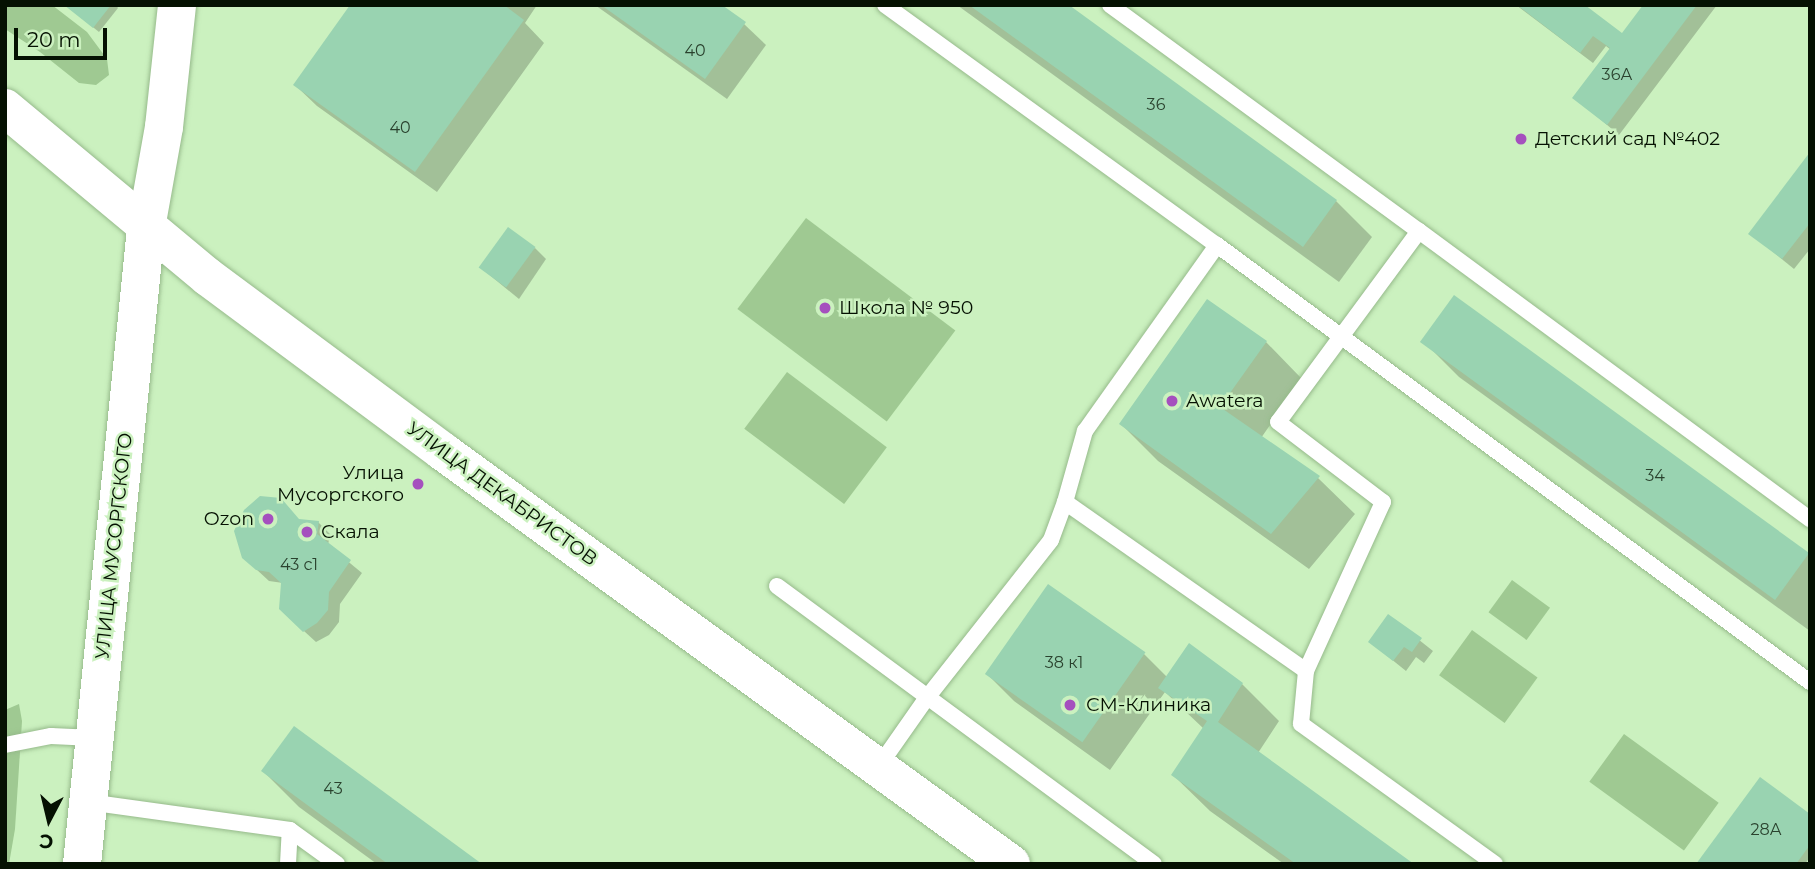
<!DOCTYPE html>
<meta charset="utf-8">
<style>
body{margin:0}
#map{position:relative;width:1815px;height:869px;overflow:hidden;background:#cbf1bf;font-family:Montserrat,sans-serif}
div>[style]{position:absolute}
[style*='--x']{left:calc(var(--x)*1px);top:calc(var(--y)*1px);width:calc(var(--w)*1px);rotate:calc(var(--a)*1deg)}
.green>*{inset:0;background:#9fc992;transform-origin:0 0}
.shadow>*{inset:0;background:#0003}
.building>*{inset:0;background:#99d3b1;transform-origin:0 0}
.roads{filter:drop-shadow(0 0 2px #96ba8b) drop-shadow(0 0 2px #96ba8b)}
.service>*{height:16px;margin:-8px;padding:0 8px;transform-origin:8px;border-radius:8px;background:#fff}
.tertiary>*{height:38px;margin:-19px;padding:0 19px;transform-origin:19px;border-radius:19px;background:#fff}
.secondary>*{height:38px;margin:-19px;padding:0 19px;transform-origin:19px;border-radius:19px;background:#fff}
.dots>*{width:19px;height:19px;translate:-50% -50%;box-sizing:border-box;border:4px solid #cbf1bf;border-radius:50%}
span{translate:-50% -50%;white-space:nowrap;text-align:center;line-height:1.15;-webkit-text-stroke:5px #cbf1bf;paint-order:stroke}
.number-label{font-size:16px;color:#2a422e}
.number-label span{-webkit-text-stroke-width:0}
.poi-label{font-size:19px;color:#051102}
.left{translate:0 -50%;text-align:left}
.right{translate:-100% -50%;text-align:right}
.street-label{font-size:19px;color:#051102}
.frame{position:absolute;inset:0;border:7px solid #051102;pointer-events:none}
.north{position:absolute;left:14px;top:785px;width:70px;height:70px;-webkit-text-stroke:5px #cbf1bf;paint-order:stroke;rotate:187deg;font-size:19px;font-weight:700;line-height:28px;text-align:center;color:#051102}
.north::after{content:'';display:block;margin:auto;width:24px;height:32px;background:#051102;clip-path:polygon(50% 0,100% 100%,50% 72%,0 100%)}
.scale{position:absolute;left:14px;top:28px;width:93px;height:32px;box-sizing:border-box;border:4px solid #051102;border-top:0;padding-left:9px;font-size:21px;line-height:24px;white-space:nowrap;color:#051102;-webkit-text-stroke:5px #cbf1bf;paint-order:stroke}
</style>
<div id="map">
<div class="green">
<div style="clip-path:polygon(5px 5px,52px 5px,87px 32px,107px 59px,109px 75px,96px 85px,79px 83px,40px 52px,5px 29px)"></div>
<div style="left:806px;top:218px;width:187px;height:114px;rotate:37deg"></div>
<div style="left:787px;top:372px;width:125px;height:71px;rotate:37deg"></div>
<div style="left:1512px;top:580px;width:47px;height:40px;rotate:36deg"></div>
<div style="left:1472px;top:630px;width:81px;height:56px;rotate:36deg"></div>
<div style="clip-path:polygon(19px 704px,22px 721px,15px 829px,9px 864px,5px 864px,5px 710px)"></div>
<div style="left:1624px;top:734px;width:117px;height:59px;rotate:36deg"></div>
</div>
<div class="shadow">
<div style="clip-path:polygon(65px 5px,116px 5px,118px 8px,99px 32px)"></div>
<div style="clip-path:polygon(352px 5px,537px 5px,525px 23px,544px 43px,437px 192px,317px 106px,295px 85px)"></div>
<div style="clip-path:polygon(595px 5px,719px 5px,744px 24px,766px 45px,727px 99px)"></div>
<div style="clip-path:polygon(957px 5px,1066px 5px,1336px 201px,1372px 237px,1339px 282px)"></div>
<div style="clip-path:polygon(1516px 5px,1582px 5px,1622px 35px,1645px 5px,1717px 5px,1619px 135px,1575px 98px,1611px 50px,1606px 46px,1593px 63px)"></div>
<div style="clip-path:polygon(1810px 154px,1810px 249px,1794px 269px,1750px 233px)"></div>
<div style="clip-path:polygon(535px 248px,546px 259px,519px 299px,481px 268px)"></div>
<div style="clip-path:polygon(1423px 341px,1810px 555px,1810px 631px,1459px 377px)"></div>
<div style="clip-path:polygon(1266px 342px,1302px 379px,1261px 438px,1318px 478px,1355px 514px,1309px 569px,1158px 461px,1121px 424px)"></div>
<div style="clip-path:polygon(300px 521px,318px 522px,330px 534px,328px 545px,362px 573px,340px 604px,339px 622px,329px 635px,316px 642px,293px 621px,283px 583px,269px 581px,256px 569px)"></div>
<div style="clip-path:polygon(1389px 616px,1433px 651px,1424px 663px,1416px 657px,1406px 671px,1370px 642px)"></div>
<div style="clip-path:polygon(1144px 654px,1167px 677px,1242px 684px,1279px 721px,1258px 753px,1411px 864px,1284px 864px,1210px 811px,1173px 775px,1204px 729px,1165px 692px,1110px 770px,1014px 701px,986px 673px)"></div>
<div style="clip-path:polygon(263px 771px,479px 864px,377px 864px,299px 807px)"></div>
<div style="clip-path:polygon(1810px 817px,1810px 857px,1805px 864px,1698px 864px)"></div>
</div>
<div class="building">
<div style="clip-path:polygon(64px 5px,111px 5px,93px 28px)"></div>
<div style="clip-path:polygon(350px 5px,504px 5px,524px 20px,415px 172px,293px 85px)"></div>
<div style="clip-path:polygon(601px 5px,722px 5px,746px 22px,705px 79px)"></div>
<div style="clip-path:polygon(969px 5px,1069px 5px,1337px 200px,1303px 247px)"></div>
<div style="clip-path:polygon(1517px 5px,1585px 5px,1622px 33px,1643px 5px,1697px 5px,1607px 125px,1572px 98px,1610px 48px,1593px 36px,1580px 53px)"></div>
<div style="clip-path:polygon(1810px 152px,1810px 223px,1782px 259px,1748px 234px)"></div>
<div style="left:508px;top:227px;width:34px;height:50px;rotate:36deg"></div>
<div style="left:1454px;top:295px;width:439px;height:58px;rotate:36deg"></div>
<div style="clip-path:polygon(1207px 299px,1267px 341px,1220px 407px,1320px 476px,1271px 534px,1119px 424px)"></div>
<div style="clip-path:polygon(260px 496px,281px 498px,299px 519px,319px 521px,317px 534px,351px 560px,329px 592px,328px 610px,317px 623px,303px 632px,279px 609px,281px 583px,269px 572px,256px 570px,242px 558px,234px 531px,244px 510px)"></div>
<div style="left:1048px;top:584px;width:119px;height:110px;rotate:35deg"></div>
<div style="clip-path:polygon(1388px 614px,1422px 638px,1412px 652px,1404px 647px,1393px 661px,1368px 642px)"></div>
<div style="clip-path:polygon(1189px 643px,1243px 683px,1218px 722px,1414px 864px,1296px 864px,1171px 775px,1207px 721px,1158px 688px)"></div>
<div style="clip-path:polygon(294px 726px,482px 864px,388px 864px,310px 807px,261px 771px)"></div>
<div style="clip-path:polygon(1760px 777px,1810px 814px,1810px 845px,1796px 864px,1696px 864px)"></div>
</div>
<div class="roads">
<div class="service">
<div style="--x:885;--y:5;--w:410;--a:35.9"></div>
<div style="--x:1110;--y:5;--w:383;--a:36.2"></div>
<div style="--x:1419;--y:231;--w:237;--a:126.4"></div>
<div style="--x:1278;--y:422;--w:132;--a:37.3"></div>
<div style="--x:1383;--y:502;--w:186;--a:114.5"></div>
<div style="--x:1306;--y:671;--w:53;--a:95.4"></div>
<div style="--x:1301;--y:724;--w:239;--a:35.8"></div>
<div style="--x:1419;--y:231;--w:486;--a:36.4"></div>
<div style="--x:1065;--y:502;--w:294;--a:35"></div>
<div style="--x:777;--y:586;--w:468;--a:36.4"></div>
<div style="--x:5;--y:745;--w:47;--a:-11.1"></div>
<div style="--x:51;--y:736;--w:43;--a:2.7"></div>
<div style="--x:879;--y:766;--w:82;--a:-55"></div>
<div style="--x:926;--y:699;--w:202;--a:-51.8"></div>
<div style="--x:1051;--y:540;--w:40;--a:-69.8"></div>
<div style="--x:1065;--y:502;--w:74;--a:-74.3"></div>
<div style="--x:1085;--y:431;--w:228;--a:-54.6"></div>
<div style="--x:1217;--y:245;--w:737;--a:36.39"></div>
<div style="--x:88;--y:802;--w:204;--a:7.9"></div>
<div style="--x:290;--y:830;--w:58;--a:35.9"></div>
<div style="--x:288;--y:864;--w:34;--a:-87"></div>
</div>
<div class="tertiary">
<div style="--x:82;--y:864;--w:639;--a:-84.25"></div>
<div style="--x:146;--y:228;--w:103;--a:-79.9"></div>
<div style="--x:164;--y:127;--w:123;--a:-83.9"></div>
</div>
<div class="secondary">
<div style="--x:5;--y:108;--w:264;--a:39.8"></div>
<div style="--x:208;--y:277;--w:292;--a:36.6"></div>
<div style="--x:442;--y:451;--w:703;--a:35.97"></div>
</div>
</div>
<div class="dots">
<div style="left:1521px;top:139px;background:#a550be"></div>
<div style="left:825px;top:308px;background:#a550be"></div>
<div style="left:1172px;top:401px;background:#a550be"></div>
<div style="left:418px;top:484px;background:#a550be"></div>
<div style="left:268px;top:519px;background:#a550be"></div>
<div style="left:307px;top:532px;background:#a550be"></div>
<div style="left:1070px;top:705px;background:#a550be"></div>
</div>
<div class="number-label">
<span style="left:695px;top:51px">40</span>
<span style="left:1617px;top:75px">36А</span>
<span style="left:1156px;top:105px">36</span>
<span style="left:400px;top:128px">40</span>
<span style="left:1655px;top:476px">34</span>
<span style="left:299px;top:565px">43 с1</span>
<span style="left:1064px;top:663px">38 к1</span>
<span style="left:333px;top:789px">43</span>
<span style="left:1766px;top:830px">28А</span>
</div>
<div class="poi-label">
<span class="left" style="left:1535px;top:139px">Детский сад №402</span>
<span class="left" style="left:839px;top:308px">Школа № 950</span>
<span class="left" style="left:1186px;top:401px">Awatera</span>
<span class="right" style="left:404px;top:484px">Улица<br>Мусоргского</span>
<span class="right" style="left:254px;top:519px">Ozon</span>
<span class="left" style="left:321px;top:532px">Скала</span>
<span class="left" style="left:1086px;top:705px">СМ-Клиника</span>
</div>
<div class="street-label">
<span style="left:502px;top:494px;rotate:36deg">УЛИЦА ДЕКАБРИСТОВ</span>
<span style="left:114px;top:546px;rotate:-84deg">УЛИЦА МУСОРГСКОГО</span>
</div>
<div class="frame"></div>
<div class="north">С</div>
<div class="scale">20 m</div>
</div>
